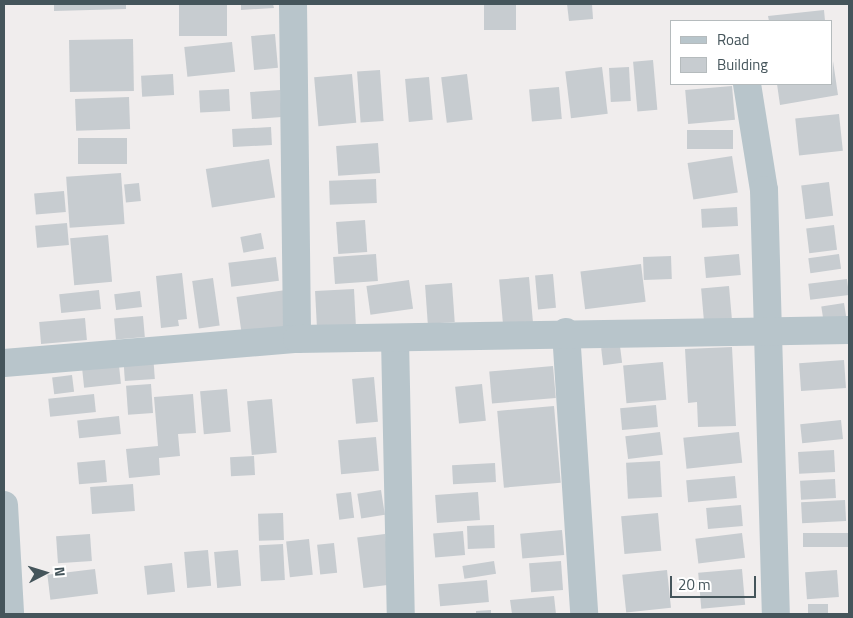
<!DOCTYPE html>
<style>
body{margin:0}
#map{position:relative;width:853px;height:618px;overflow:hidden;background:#f0eded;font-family:"Titillium Web",sans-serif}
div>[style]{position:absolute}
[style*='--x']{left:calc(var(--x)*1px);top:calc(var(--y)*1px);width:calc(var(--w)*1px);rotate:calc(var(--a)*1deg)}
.building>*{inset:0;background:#c7ccd0;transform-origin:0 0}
.minor>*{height:28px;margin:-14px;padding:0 14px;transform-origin:14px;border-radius:14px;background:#b8c5cb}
span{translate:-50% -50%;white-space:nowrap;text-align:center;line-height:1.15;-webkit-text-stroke:5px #fff;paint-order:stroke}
.frame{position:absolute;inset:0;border:5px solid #45555b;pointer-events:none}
.legend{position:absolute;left:670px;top:20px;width:162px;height:65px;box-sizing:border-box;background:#fff;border:1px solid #b5bbbd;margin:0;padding:6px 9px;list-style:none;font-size:15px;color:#45555b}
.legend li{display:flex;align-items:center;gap:10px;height:25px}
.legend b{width:25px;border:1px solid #b5bbbd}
.north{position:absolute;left:20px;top:548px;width:50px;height:50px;-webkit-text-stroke:4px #fff;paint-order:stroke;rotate:85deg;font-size:14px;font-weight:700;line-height:20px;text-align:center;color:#45555b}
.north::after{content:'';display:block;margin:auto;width:18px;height:22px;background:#45555b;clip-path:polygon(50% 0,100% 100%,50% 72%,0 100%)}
.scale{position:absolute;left:670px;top:576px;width:86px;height:22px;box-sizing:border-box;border:2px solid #45555b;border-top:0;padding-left:6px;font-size:15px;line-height:18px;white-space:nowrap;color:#45555b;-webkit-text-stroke:4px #fff;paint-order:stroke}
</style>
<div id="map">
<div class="building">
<div style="clip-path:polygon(54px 4px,126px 4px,126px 9px,54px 11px)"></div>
<div style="left:179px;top:4px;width:48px;height:32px"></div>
<div style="clip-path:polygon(241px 4px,273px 4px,274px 8px,241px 10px)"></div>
<div style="left:484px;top:4px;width:32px;height:26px"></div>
<div style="clip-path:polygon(567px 4px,592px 4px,593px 19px,569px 21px)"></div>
<div style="clip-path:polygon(824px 10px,825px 21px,769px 21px,768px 16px)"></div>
<div style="left:275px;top:34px;width:34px;height:24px;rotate:85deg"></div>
<div style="left:133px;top:39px;width:52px;height:64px;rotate:89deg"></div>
<div style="left:232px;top:42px;width:30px;height:48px;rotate:84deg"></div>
<div style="left:653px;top:60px;width:50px;height:20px;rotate:85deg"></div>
<div style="clip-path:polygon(833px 61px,838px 95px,780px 105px,777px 84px,832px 84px)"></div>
<div style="left:602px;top:67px;width:47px;height:37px;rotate:83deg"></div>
<div style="left:629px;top:67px;width:34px;height:20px;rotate:87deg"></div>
<div style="left:380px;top:70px;width:51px;height:23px;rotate:86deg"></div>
<div style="left:173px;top:74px;width:21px;height:32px;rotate:87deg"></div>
<div style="left:352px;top:74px;width:49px;height:38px;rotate:85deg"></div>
<div style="left:467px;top:74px;width:46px;height:26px;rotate:83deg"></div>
<div style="left:429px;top:77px;width:43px;height:24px;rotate:85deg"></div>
<div style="left:732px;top:86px;width:34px;height:47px;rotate:85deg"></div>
<div style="left:559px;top:87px;width:32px;height:30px;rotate:85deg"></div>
<div style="left:229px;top:89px;width:22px;height:30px;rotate:87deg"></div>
<div style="left:280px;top:90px;width:27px;height:30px;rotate:86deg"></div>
<div style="left:129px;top:97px;width:32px;height:54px;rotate:88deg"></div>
<div style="left:839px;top:114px;width:37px;height:44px;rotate:84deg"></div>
<div style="left:271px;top:127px;width:18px;height:39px;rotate:87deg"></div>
<div style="left:687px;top:130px;width:46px;height:19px"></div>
<div style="left:127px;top:138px;width:26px;height:49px;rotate:90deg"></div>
<div style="left:378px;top:143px;width:30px;height:42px;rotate:86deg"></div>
<div style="left:732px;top:156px;width:37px;height:45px;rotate:81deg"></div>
<div style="left:269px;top:159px;width:39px;height:64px;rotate:81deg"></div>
<div style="left:121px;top:173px;width:51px;height:55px;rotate:86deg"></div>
<div style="left:376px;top:179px;width:24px;height:47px;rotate:88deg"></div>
<div style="left:829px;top:182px;width:34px;height:28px;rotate:83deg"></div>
<div style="left:139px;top:183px;width:18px;height:15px;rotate:84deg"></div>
<div style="left:64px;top:191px;width:21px;height:30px;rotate:85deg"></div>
<div style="left:737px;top:207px;width:19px;height:36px;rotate:87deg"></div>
<div style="left:365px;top:220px;width:32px;height:29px;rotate:86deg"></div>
<div style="left:67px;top:223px;width:22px;height:32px;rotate:85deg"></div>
<div style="left:834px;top:225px;width:25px;height:28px;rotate:83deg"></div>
<div style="left:261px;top:233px;width:16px;height:21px;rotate:79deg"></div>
<div style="left:108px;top:235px;width:47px;height:38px;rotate:85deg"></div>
<div style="left:376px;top:254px;width:27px;height:43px;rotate:86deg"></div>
<div style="left:739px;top:254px;width:21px;height:35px;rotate:85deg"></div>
<div style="left:839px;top:254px;width:15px;height:31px;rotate:82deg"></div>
<div style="left:671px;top:256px;width:23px;height:28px;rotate:88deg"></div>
<div style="left:276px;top:257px;width:24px;height:48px;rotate:83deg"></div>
<div style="left:641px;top:264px;width:38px;height:61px;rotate:83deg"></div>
<div style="clip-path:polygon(182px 273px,187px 319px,178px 320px,179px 326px,161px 328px,156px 276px)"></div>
<div style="left:553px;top:274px;width:34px;height:18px;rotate:85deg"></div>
<div style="left:529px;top:277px;width:47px;height:30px;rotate:85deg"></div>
<div style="left:213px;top:278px;width:48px;height:21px;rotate:82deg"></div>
<div style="left:847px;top:279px;width:16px;height:39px;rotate:83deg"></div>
<div style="left:409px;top:280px;width:29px;height:43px;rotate:82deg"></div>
<div style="left:452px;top:283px;width:39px;height:27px;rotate:86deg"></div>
<div style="left:729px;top:286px;width:37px;height:28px;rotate:85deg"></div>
<div style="left:354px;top:289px;width:39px;height:39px;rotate:87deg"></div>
<div style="left:99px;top:290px;width:19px;height:40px;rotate:84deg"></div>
<div style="left:286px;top:290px;width:37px;height:50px;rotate:82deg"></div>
<div style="left:140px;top:291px;width:16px;height:26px;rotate:83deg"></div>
<div style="left:844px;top:303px;width:18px;height:23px;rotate:81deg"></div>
<div style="left:143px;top:316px;width:21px;height:29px;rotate:85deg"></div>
<div style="left:85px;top:318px;width:22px;height:46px;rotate:85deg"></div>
<div style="left:620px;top:346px;width:17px;height:19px;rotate:83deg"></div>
<div style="clip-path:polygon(732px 347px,736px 426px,698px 427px,697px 402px,688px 403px,685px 349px)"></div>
<div style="left:153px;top:353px;width:26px;height:30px;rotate:86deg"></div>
<div style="left:118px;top:356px;width:28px;height:37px;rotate:84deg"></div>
<div style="left:844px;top:360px;width:28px;height:45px;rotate:86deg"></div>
<div style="left:663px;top:362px;width:38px;height:40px;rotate:85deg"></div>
<div style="left:553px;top:366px;width:32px;height:64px;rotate:85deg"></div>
<div style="left:72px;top:375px;width:17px;height:20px;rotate:83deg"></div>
<div style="left:374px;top:377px;width:45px;height:22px;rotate:85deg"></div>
<div style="left:151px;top:384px;width:29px;height:25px;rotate:86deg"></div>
<div style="left:482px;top:384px;width:37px;height:27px;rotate:84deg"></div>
<div style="left:227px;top:389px;width:43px;height:27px;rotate:85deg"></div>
<div style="left:94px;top:394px;width:18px;height:46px;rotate:84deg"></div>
<div style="clip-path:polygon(193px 394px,196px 433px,178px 434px,180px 456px,159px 458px,160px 475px,129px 478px,126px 449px,158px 446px,154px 397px)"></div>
<div style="left:272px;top:399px;width:54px;height:25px;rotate:85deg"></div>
<div style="left:656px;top:405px;width:22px;height:36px;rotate:85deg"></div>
<div style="left:554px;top:406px;width:77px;height:57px;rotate:85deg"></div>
<div style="left:119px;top:416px;width:18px;height:42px;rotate:84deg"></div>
<div style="left:841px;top:420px;width:19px;height:41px;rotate:84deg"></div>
<div style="left:660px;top:432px;width:23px;height:35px;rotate:83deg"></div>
<div style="left:739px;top:432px;width:31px;height:56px;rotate:84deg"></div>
<div style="left:376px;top:437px;width:34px;height:38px;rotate:85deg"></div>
<div style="left:834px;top:450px;width:22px;height:36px;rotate:87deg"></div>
<div style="left:254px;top:456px;width:19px;height:24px;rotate:87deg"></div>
<div style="left:105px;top:460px;width:22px;height:28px;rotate:85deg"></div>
<div style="left:660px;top:461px;width:36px;height:34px;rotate:87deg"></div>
<div style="left:495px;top:463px;width:19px;height:43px;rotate:87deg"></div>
<div style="left:735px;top:476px;width:22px;height:49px;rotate:85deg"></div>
<div style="left:835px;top:479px;width:19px;height:35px;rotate:87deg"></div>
<div style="left:133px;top:484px;width:27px;height:43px;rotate:86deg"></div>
<div style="left:381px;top:490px;width:25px;height:24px;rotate:81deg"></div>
<div style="left:351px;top:492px;width:26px;height:15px;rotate:83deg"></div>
<div style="left:478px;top:492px;width:28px;height:43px;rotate:86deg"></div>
<div style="left:845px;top:500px;width:21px;height:44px;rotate:87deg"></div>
<div style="left:741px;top:505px;width:21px;height:35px;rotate:85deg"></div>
<div style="left:283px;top:513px;width:27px;height:25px;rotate:88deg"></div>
<div style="left:658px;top:513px;width:38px;height:37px;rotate:85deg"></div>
<div style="left:494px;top:525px;width:23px;height:27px;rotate:88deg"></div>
<div style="left:562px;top:530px;width:25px;height:42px;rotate:85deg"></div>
<div style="left:463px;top:531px;width:24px;height:30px;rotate:85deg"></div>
<div style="left:742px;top:533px;width:25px;height:47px;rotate:83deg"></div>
<div style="left:849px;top:533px;width:14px;height:46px;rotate:90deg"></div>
<div style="left:90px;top:534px;width:27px;height:34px;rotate:86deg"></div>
<div style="left:385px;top:534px;width:51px;height:28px;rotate:83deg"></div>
<div style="left:309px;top:539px;width:36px;height:23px;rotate:84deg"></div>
<div style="left:334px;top:543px;width:30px;height:17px;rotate:84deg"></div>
<div style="left:283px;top:544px;width:36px;height:24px;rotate:87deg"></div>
<div style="left:208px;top:550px;width:36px;height:24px;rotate:85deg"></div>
<div style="left:238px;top:550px;width:36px;height:24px;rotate:85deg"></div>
<div style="left:494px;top:561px;width:13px;height:32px;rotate:81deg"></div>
<div style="left:561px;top:561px;width:29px;height:32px;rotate:86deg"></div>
<div style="left:172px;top:563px;width:29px;height:28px;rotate:84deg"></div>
<div style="left:95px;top:569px;width:25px;height:48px;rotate:83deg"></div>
<div style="left:742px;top:569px;width:36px;height:44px;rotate:85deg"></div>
<div style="left:667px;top:570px;width:38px;height:45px;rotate:84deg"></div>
<div style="left:837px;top:570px;width:27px;height:32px;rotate:86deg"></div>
<div style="left:487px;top:580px;width:22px;height:49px;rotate:85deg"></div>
<div style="clip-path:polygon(554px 596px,556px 614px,512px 614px,510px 600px)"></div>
<div style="left:808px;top:604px;width:20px;height:10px"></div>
<div style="clip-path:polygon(491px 610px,491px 614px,476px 614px,476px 611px)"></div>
</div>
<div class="minor">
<div style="--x:293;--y:4;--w:335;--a:89.3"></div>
<div style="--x:747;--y:84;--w:107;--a:80.9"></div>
<div style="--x:764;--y:190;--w:424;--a:88.4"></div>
<div style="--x:566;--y:332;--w:283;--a:86.3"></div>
<div style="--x:395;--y:339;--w:275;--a:88.8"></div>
<div style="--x:4;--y:363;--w:294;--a:-4.7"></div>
<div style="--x:297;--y:339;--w:552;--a:-0.93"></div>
<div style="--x:4;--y:505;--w:109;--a:86.8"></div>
</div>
<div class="frame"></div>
<ul class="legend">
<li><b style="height:6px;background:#b8c5cb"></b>Road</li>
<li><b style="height:14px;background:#c7ccd0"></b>Building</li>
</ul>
<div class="north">N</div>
<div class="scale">20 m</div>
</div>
